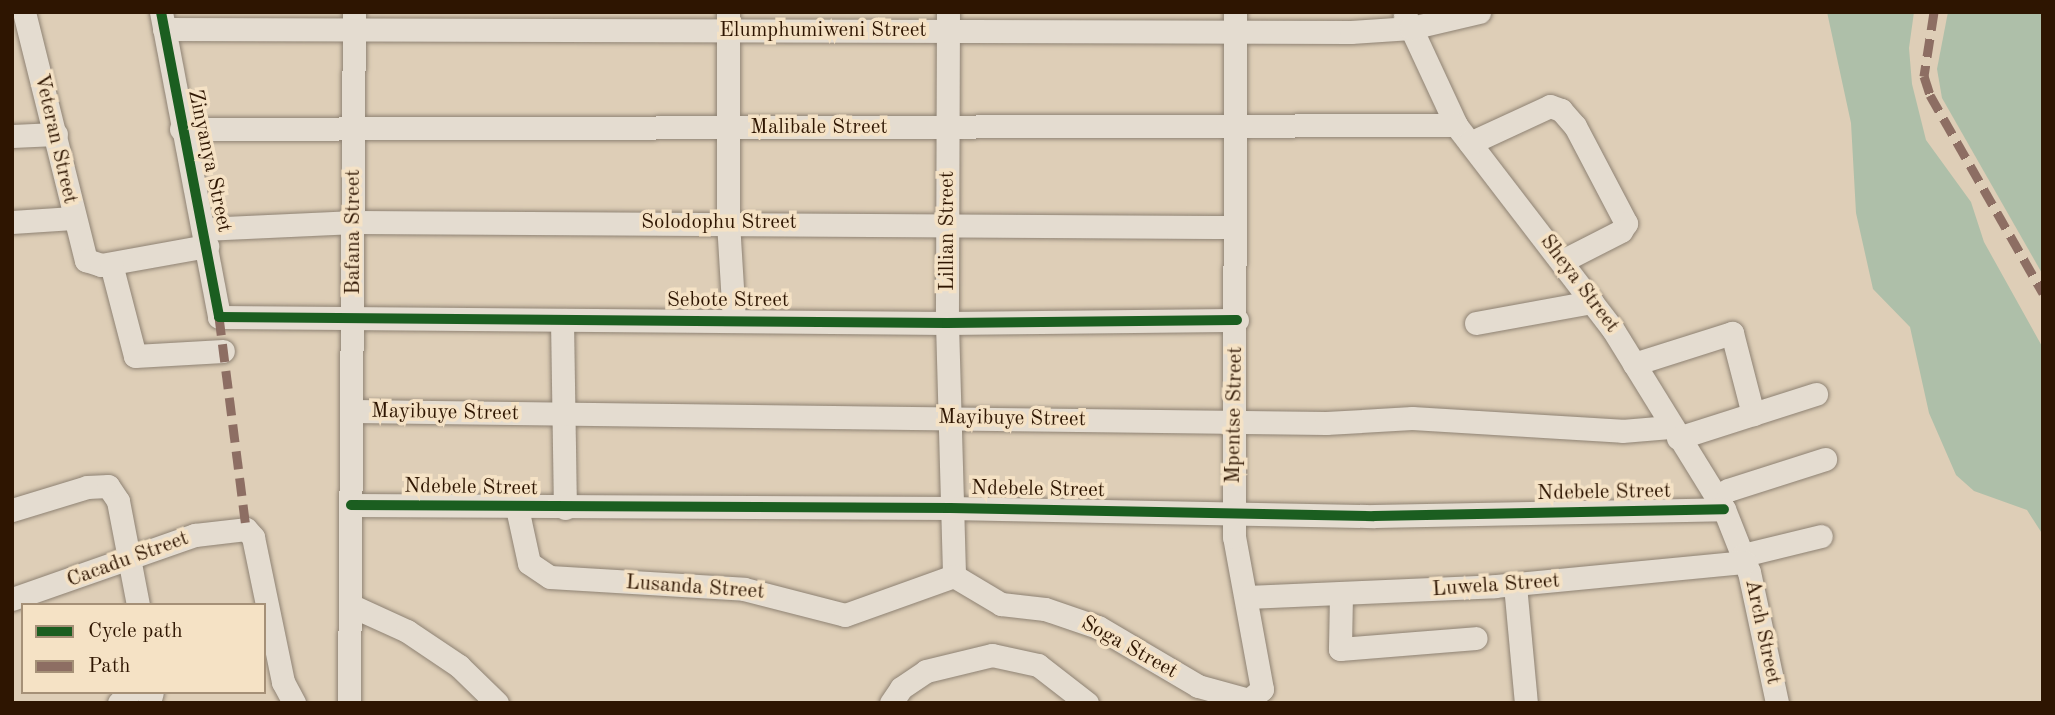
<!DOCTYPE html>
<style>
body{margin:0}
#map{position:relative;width:2055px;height:715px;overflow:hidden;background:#deceb7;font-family:"Old Standard TT",serif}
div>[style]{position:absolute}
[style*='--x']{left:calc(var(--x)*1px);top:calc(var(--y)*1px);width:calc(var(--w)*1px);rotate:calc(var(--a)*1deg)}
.water>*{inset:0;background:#aebfa9}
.roads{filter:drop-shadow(0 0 2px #8e8273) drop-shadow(0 0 2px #8e8273)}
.minor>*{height:23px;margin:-11.5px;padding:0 11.5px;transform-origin:11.5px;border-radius:11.5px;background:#e4dcd0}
.quiet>*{height:9px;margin-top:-4.5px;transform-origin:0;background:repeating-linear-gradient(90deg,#8d6e63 0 18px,transparent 0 27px)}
.cycleway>*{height:10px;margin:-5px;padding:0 5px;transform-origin:5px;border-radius:5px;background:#1b5e20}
span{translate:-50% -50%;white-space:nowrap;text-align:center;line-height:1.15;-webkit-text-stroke:7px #f5e2c5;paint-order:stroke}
.street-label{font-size:21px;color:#2e1501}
.frame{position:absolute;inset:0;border:14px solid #2e1501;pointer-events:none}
.legend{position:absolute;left:21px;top:603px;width:245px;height:91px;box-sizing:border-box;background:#f5e2c5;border:2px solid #a59077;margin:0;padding:9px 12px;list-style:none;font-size:21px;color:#2e1501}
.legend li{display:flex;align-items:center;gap:14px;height:35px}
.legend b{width:35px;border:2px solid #a59077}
</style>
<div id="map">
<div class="water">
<div style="clip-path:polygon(1827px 12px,1914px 12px,1909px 48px,1912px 84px,1926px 140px,1971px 202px,1984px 242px,2043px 348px,2043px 535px,2027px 510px,1974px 491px,1956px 475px,1929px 413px,1910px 327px,1873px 289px,1856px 213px,1851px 123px)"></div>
<div style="clip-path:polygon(1948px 12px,2043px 12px,2043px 275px,1942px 98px,1937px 69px)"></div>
</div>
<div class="roads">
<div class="minor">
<div style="--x:24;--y:12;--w:256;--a:76"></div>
<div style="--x:86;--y:260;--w:16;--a:18"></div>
<div style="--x:101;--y:265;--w:108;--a:-10.2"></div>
<div style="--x:161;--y:12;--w:310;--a:79.2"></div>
<div style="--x:219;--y:317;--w:728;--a:0.47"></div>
<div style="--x:947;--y:323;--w:290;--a:-0.6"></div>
<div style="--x:728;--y:12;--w:210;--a:90"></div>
<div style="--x:728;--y:222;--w:98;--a:86.5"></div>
<div style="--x:948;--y:12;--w:311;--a:90.2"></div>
<div style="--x:947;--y:323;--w:253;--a:88.4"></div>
<div style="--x:1405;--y:15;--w:121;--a:65.1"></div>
<div style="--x:1456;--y:125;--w:256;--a:52.5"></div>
<div style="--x:1612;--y:328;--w:213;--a:58.3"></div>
<div style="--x:1724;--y:509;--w:68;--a:68.4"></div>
<div style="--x:1749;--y:572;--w:134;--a:77.9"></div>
<div style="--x:164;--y:29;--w:1187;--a:0.14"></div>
<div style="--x:1351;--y:32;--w:60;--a:-3.8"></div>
<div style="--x:1411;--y:28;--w:70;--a:-13.2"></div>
<div style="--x:181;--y:129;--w:1275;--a:-0.18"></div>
<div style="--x:12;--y:136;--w:44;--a:-2.6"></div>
<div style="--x:1470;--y:143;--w:88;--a:-24.8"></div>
<div style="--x:1550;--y:106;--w:12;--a:20"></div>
<div style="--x:1561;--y:110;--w:21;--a:49"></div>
<div style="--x:1575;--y:126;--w:110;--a:62.3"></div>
<div style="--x:1626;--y:223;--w:9;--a:122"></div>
<div style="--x:1621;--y:231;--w:66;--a:153"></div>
<div style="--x:12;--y:222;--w:61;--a:-3.8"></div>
<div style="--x:203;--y:229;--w:152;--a:-2.6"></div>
<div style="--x:355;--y:222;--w:880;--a:0.33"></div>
<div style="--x:111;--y:264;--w:95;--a:75.4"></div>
<div style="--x:135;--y:356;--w:88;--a:-3.3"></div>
<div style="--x:562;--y:320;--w:188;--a:89.1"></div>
<div style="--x:1476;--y:323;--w:118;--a:-10.3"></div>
<div style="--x:1634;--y:364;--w:103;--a:-17.6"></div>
<div style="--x:1732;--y:333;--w:84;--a:75.5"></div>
<div style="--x:353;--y:411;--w:973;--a:0.71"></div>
<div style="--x:1326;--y:423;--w:86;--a:-3.3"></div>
<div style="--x:1412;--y:418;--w:210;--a:3.5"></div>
<div style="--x:1622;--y:431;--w:48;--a:-4.8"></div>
<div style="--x:1678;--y:438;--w:145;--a:-17.7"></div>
<div style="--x:1716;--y:498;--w:14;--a:-34"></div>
<div style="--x:1728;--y:490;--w:102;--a:-17.7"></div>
<div style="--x:351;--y:505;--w:599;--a:0.29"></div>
<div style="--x:950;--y:508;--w:424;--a:1.1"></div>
<div style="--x:1374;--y:516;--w:350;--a:-1.1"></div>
<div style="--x:517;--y:508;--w:56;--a:77.7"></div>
<div style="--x:529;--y:563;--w:25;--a:34"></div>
<div style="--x:550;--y:577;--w:194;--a:3.5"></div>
<div style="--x:744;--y:589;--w:104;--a:14.4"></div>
<div style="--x:845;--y:615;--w:116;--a:-19.7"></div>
<div style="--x:12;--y:510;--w:78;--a:-17"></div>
<div style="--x:87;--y:487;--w:21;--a:-3"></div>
<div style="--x:108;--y:486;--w:18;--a:56"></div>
<div style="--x:118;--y:501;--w:106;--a:79.1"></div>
<div style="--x:1743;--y:555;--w:80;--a:-13.7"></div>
<div style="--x:954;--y:576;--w:55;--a:30.8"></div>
<div style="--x:1001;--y:604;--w:44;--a:6.5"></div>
<div style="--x:1045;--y:609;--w:56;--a:18.8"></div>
<div style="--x:1098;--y:627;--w:116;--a:30.5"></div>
<div style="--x:1198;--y:686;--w:53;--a:15.4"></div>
<div style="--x:1249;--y:700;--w:17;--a:-40"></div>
<div style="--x:1262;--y:689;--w:155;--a:-100.4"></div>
<div style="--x:1234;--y:537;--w:525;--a:-89.89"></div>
<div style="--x:1515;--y:585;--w:119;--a:84.7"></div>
<div style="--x:1341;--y:595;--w:54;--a:91.1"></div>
<div style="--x:1340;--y:649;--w:136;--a:-4.6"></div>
<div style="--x:1247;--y:597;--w:248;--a:-2.5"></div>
<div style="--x:1495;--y:586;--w:251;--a:-5.5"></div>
<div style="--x:12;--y:599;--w:194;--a:-19.3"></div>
<div style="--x:195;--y:535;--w:51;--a:-6.7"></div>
<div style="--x:246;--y:529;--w:11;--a:49"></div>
<div style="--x:253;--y:537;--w:148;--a:78.3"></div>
<div style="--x:283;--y:682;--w:24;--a:62"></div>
<div style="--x:350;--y:605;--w:63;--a:24.5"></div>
<div style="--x:407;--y:631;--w:63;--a:33.9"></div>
<div style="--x:459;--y:666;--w:53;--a:44.2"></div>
<div style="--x:119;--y:703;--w:16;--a:-45"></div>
<div style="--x:149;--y:703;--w:11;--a:-75"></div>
<div style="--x:349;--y:703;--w:691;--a:-89.59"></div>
<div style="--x:891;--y:703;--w:18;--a:-56"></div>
<div style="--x:901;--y:688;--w:30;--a:-34"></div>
<div style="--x:926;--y:671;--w:68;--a:-13.6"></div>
<div style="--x:992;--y:655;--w:47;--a:12.3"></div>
<div style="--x:1038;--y:665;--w:62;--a:37.8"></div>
</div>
</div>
<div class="quiet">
<div style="--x:1934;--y:12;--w:65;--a:98.9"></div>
<div style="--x:1924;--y:76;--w:20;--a:72"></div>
<div style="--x:1930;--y:95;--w:228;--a:60.3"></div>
<div style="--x:219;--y:317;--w:214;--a:82.7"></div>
</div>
<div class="cycleway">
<div style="--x:161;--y:12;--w:310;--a:79.2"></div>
<div style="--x:219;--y:317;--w:728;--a:0.47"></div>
<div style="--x:947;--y:323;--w:290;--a:-0.6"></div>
<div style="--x:351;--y:505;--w:599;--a:0.29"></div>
<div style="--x:950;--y:508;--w:424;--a:1.1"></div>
<div style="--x:1374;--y:516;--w:350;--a:-1.1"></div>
</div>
<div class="street-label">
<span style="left:823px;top:31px">Elumphumiweni Street</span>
<span style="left:819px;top:128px">Malibale Street</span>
<span style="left:55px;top:139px;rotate:77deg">Veteran Street</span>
<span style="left:209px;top:161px;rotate:78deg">Zinyanya Street</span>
<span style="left:719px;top:223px">Solodophu Street</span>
<span style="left:948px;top:231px;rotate:-90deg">Lillian Street</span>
<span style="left:354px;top:232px;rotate:-90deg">Bafana Street</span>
<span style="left:1579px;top:284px;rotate:53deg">Sheya Street</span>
<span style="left:728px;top:301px">Sebote Street</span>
<span style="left:445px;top:413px;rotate:1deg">Mayibuye Street</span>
<span style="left:1235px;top:415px;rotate:-89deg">Mpentse Street</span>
<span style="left:1012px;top:419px;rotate:1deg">Mayibuye Street</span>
<span style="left:471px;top:488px;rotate:1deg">Ndebele Street</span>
<span style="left:1038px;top:490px;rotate:1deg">Ndebele Street</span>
<span style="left:1604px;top:493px;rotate:-1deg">Ndebele Street</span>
<span style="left:128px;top:560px;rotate:-20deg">Cacadu Street</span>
<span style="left:1496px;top:586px;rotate:-4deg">Luwela Street</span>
<span style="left:695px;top:588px;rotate:4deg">Lusanda Street</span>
<span style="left:1762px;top:632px;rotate:78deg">Arch Street</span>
<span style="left:1129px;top:648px;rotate:29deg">Soga Street</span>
</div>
<div class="frame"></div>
<ul class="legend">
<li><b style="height:9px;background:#1b5e20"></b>Cycle path</li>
<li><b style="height:9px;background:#8d6e63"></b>Path</li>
</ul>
</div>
